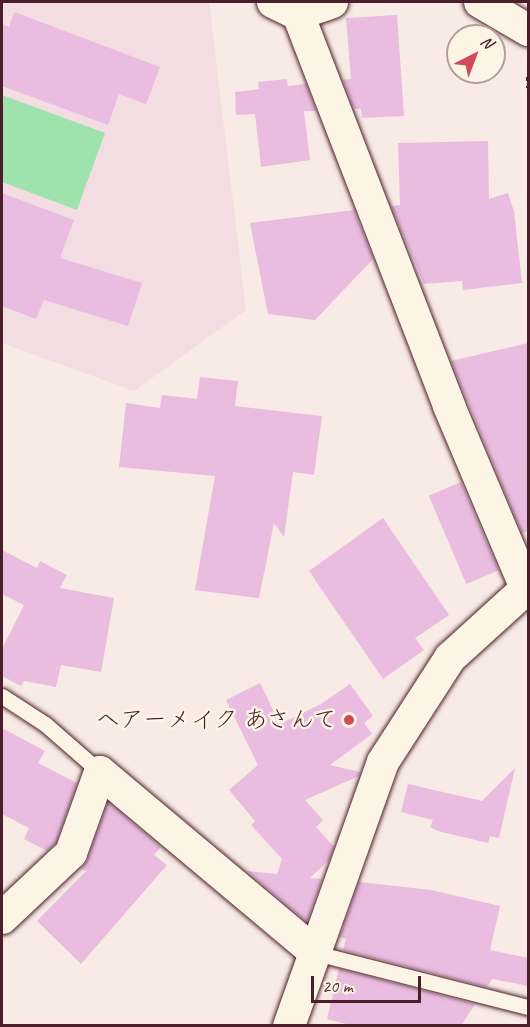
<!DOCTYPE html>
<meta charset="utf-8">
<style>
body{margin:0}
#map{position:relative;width:530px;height:1027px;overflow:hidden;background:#f8eae4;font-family:Caveat,"Klee One",sans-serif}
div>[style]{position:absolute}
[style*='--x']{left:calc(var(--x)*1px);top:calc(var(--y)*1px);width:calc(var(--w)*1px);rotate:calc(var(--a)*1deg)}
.built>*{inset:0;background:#f4dce3}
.green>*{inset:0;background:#9ee3ae}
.building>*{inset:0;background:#eabce0;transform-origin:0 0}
.path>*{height:4px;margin-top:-2px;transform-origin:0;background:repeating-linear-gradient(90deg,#4a1f2b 0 4.5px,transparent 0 9px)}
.roads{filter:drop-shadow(0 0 2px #4a1f2b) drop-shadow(0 0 2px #4a1f2b)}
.service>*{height:15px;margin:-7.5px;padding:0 7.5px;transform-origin:7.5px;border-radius:7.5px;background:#fcf5e5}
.minor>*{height:32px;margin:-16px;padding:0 16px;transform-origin:16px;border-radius:16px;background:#fcf5e5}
.dots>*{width:16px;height:16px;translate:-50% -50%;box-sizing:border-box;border:3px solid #fcf5e5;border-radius:50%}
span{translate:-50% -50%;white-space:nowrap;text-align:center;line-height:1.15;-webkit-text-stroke:5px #fcf5e5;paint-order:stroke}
.poi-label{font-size:24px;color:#4a1f2b}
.right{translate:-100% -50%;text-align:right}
.frame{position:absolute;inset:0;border:3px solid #4a1f2b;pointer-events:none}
.north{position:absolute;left:446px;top:24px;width:60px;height:60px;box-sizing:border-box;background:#fcf5e5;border:2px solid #b59f9b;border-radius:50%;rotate:42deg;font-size:16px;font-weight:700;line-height:24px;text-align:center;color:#4a1f2b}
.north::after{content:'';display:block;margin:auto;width:21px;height:27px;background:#d1495b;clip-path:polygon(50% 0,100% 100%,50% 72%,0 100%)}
.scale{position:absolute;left:311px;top:976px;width:110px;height:27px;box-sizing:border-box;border:3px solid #4a1f2b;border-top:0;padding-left:8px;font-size:18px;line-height:21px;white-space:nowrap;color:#4a1f2b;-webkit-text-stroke:4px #fcf5e5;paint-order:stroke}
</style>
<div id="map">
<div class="built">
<div style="clip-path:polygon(2px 2px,209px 2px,246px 310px,134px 391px,2px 343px)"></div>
</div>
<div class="green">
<div style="clip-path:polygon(2px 95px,105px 133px,77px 210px,2px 182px)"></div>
</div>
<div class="building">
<div style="clip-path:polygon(14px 12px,160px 67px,146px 104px,119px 94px,108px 125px,2px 86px,2px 24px,9px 27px)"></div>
<div style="clip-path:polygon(397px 15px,404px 116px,362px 118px,361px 109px,354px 109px,343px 80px,351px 79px,346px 18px)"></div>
<div style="clip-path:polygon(287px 79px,288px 86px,306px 84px,316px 111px,304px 111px,310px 160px,261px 167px,255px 114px,236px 115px,235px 92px,259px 89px,258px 82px)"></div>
<div style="clip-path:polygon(488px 141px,489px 199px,508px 193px,514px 212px,522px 283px,463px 290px,462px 281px,424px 284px,391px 206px,400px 205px,398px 143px)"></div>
<div style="clip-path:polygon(2px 193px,74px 220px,60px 258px,142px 283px,128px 326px,44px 300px,36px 319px,2px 306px)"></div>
<div style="clip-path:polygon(354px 210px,373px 259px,315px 320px,268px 314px,250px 223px)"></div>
<div style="clip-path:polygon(528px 343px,528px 531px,522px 533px,451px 361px)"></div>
<div style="clip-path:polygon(200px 377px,238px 381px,235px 406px,322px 416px,314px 475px,293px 472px,284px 537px,274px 523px,259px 598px,195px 590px,215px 476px,119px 467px,126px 403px,160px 408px,162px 395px,197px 399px)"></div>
<div style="left:461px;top:482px;width:96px;height:35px;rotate:67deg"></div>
<div style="clip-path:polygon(383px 518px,449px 615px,415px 638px,424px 650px,383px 679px,309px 571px)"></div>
<div style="clip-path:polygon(2px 550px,37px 568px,40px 561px,67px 575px,60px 588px,114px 598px,101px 672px,61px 665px,56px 687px,24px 681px,21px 686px,2px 676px,2px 649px,24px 605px,2px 594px)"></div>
<div style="clip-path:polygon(260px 683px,280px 724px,321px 704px,350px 684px,373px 716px,364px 723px,372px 734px,330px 765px,360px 772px,359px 776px,305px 800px,323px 820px,316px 827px,334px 847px,329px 860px,310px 878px,322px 879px,307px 922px,247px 871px,277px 874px,282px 859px,251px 825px,255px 821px,229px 790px,258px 765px,226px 700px)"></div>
<div style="clip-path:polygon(2px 728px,45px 751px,38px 763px,77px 783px,56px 843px,47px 851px,24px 839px,29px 828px,2px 814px)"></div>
<div style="clip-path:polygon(515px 768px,499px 838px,490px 836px,488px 843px,438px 831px,430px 827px,433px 820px,401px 812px,408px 784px,482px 801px)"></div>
<div style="clip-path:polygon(108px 802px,161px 847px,154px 855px,167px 865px,81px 964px,37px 921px,86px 871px,81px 869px,88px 859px)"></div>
<div style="clip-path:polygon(359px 882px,431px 890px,500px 906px,490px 950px,528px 958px,528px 986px,492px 979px,487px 987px,343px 950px,346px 939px,340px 937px)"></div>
<div style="clip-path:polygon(339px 969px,475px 1004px,461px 1026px,354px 1026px,327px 1019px)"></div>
</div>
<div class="path">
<div style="--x:528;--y:77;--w:11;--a:90"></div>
</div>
<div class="roads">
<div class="service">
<div style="--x:2;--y:696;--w:51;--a:33.1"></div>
<div style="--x:45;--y:724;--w:73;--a:41.1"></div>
<div style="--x:316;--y:953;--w:219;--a:14.3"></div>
</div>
<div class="minor">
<div style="--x:273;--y:2;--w:28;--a:26"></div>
<div style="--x:298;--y:14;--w:36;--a:-19"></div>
<div style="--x:480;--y:2;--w:56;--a:30.3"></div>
<div style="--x:298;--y:14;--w:420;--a:68.9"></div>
<div style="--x:449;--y:406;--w:198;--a:67.1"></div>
<div style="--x:2;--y:918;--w:95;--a:-43.3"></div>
<div style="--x:71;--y:853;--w:86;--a:-70.3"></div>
<div style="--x:100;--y:772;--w:282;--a:40"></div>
<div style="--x:289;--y:1026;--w:280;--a:-70.4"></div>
<div style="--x:383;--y:762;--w:124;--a:-57.2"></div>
<div style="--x:450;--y:658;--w:105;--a:-42.3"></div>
</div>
</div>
<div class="dots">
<div style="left:349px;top:720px;background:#d1495b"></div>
</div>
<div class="poi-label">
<span class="right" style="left:337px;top:720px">ヘアーメイク あさんて</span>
</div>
<div class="frame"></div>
<div class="north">N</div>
<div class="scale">20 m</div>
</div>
